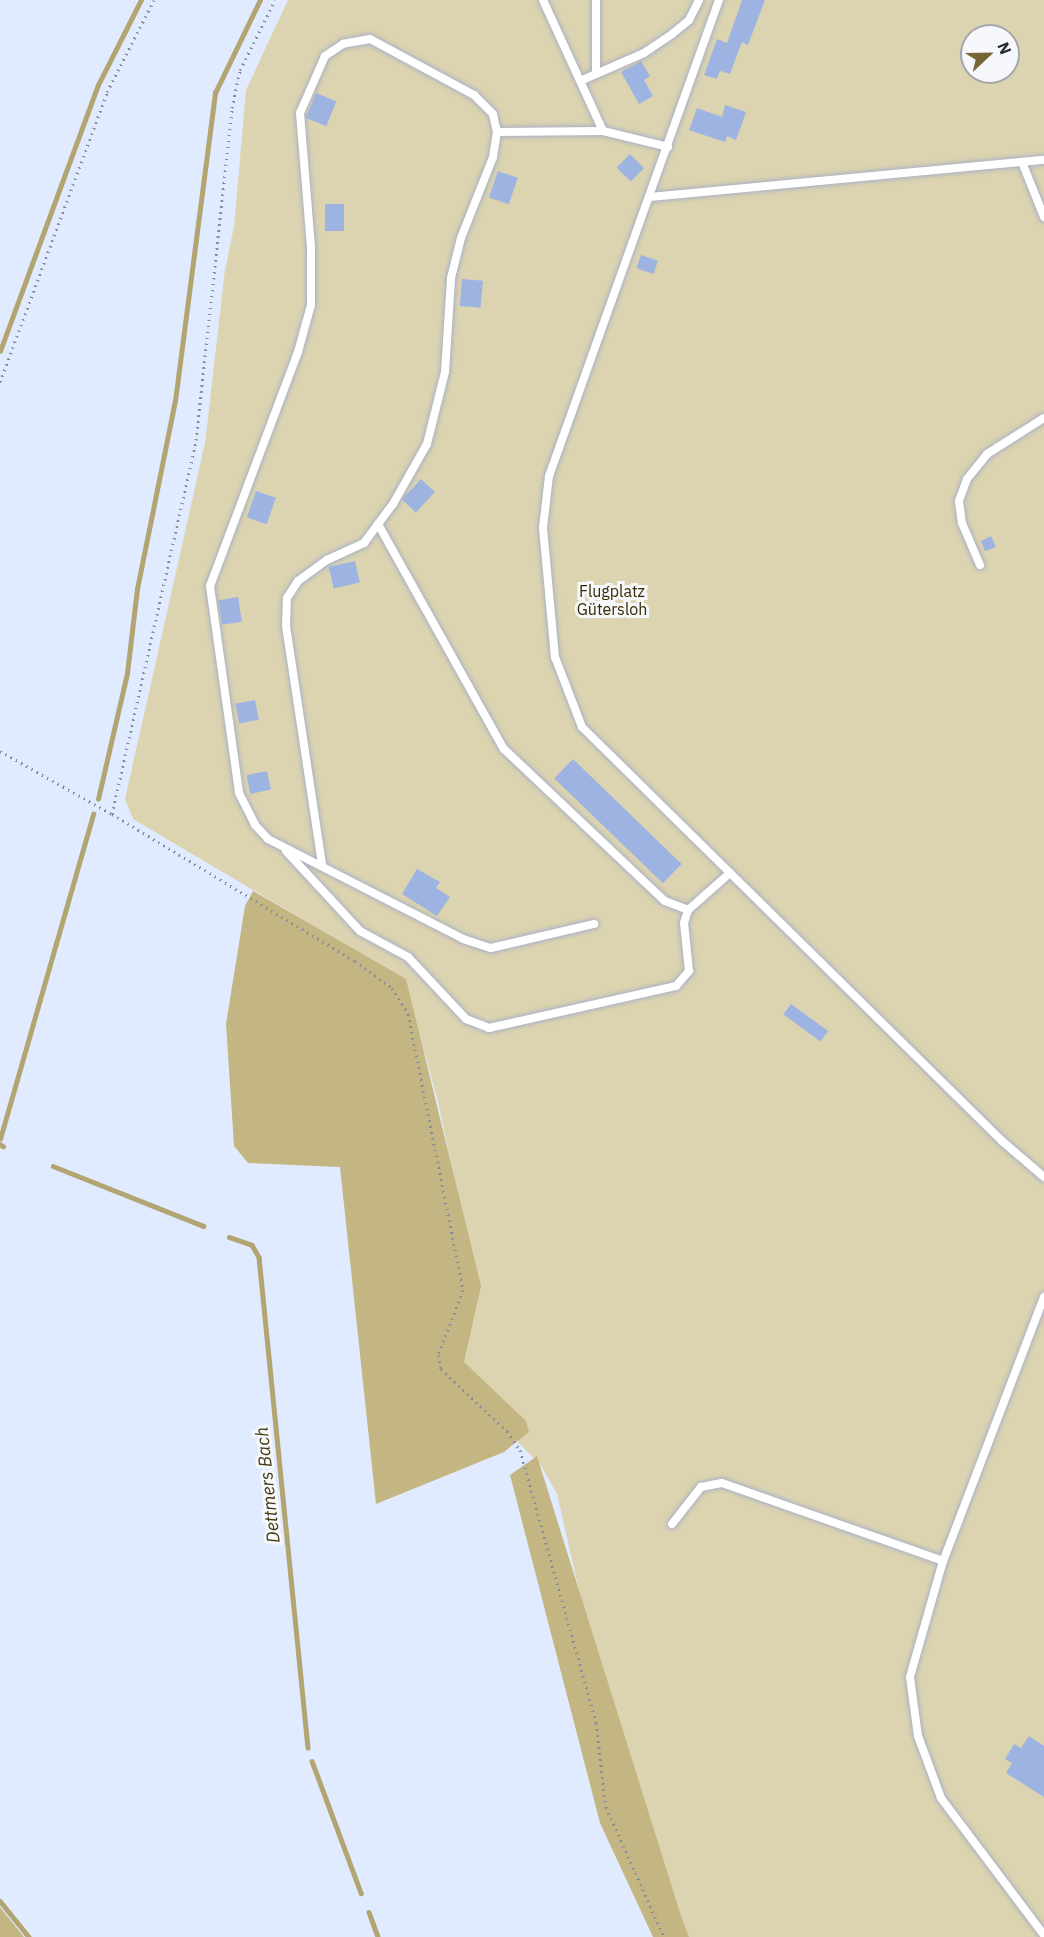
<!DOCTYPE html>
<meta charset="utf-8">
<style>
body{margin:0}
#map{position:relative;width:1044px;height:1937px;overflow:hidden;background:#e1ebff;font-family:"IBM Plex Sans",sans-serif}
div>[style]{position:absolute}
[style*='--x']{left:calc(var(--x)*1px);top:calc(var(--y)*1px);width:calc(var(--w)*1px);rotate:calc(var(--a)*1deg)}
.green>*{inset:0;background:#dcd3b0}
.forest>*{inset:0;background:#c3b682}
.stream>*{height:4.5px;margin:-2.25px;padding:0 2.25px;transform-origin:2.25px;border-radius:2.25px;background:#b2a572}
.building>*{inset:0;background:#9db4e2;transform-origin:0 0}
.path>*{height:3px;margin-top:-1.5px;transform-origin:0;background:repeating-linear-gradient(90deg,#868d9a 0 1.5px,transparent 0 6px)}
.roads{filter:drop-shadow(0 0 2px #a9b2c5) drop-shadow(0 0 2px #a9b2c5)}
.lane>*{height:8px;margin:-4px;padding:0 4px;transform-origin:4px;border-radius:4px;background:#fff}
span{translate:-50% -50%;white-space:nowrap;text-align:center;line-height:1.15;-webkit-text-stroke:6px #f6f8fc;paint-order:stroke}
.park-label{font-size:16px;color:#352b00}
.water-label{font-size:18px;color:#42380e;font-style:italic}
.north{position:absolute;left:960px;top:24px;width:60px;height:60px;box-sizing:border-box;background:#f6f8fc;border:2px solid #a3a6ab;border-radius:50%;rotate:68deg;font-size:16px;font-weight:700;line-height:24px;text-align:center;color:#272b32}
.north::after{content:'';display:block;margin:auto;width:21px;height:27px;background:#746734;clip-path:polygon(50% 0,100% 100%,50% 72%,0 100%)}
</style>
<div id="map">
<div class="green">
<div style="clip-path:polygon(evenodd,288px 0,1044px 0,1044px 1937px,681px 1937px,618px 1762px,557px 1494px,542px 1467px,446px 1367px,478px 1286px,437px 1098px,410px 1000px,368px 958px,133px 819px,125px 799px,205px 443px,225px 270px,234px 226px,246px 90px,288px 0,972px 36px,1008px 36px,1008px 72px,972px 72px,972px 36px)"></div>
</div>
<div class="forest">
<div style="clip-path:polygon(253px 891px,406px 979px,481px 1286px,464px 1362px,526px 1421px,529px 1432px,504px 1452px,376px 1504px,340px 1167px,248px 1163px,234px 1146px,226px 1024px,245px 906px)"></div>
<div style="clip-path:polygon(537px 1456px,681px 1916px,689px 1937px,653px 1937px,600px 1823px,510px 1475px)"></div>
<div style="clip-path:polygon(0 1907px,24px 1937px,0 1937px)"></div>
</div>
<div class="stream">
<div style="--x:0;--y:351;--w:283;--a:-69.8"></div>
<div style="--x:98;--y:85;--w:95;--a:-63.2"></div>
<div style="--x:98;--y:799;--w:129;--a:-77"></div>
<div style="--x:127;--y:673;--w:85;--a:-83.2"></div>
<div style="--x:137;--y:589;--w:192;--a:-78.6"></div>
<div style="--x:175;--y:401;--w:311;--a:-82.6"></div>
<div style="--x:215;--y:93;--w:103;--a:-64.2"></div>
<div style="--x:0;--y:1139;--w:338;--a:-74"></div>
<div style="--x:0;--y:1144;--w:4;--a:34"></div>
<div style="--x:53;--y:1166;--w:162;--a:21.7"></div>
<div style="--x:229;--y:1237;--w:24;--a:19"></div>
<div style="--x:252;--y:1245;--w:14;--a:60"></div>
<div style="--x:259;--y:1257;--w:493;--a:84.3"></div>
<div style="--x:312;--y:1761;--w:141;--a:69.6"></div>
<div style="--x:0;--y:1901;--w:46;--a:51.1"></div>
<div style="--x:369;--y:1912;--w:27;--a:70"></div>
</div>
<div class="building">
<div style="clip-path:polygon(742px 0,765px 0,748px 45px,742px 42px,730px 74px,720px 71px,717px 79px,704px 75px,717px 39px,727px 43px)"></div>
<div style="clip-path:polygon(641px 61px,650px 76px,644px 80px,653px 96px,639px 104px,621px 72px)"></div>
<div style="left:316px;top:93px;width:22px;height:27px;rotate:22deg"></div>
<div style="clip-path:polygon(725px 105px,746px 112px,736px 140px,727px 136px,725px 142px,689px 130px,697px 108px,722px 117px)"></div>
<div style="left:630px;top:154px;width:20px;height:19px;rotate:45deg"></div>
<div style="left:498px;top:171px;width:21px;height:28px;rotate:19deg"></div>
<div style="left:325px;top:204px;width:19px;height:27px"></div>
<div style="left:641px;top:255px;width:18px;height:14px;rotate:19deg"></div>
<div style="left:462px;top:279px;width:21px;height:27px;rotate:5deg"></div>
<div style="left:421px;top:479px;width:19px;height:28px;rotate:43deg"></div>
<div style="left:256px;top:491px;width:21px;height:28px;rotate:19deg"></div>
<div style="clip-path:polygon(991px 536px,996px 547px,985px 551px,981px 541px)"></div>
<div style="left:355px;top:561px;width:22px;height:27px;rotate:77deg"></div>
<div style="left:238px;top:597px;width:25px;height:20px;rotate:81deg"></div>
<div style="left:255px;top:700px;width:20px;height:20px;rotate:79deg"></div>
<div style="left:573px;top:759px;width:151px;height:27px;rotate:44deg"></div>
<div style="left:267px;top:771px;width:19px;height:21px;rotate:78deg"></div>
<div style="clip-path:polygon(417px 869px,440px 882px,436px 888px,450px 897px,437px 916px,402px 894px)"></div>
<div style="left:791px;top:1004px;width:46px;height:13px;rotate:36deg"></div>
<div style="clip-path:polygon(1029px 1736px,1044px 1746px,1044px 1797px,1006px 1773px,1012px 1763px,1005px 1759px,1014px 1744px,1021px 1748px)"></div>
</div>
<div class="path">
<div style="--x:0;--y:382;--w:309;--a:-69.7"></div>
<div style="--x:107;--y:92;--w:103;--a:-62.9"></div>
<div style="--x:0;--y:751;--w:129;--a:29.4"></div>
<div style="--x:112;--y:814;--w:284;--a:31.2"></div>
<div style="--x:355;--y:961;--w:46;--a:36.1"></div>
<div style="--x:392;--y:988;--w:31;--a:58"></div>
<div style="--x:408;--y:1014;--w:281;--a:78.7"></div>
<div style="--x:463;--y:1290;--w:70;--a:111"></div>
<div style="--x:438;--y:1355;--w:14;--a:78"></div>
<div style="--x:441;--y:1369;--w:91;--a:43.2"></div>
<div style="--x:507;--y:1431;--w:23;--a:56"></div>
<div style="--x:520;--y:1450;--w:283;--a:74.4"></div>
<div style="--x:596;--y:1723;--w:85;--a:83.2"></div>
<div style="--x:606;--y:1807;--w:142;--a:66"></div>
<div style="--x:112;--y:814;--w:383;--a:-77.3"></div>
<div style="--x:196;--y:440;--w:334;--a:-83.8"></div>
<div style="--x:232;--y:108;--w:39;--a:-78"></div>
<div style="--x:240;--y:70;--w:78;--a:-63.4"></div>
</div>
<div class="roads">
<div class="lane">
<div style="--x:543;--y:0;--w:144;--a:65.4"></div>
<div style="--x:596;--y:0;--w:73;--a:90"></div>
<div style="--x:719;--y:0;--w:505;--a:109.65"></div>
<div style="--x:549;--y:476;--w:52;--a:96.6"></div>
<div style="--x:543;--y:528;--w:130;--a:84.7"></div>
<div style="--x:555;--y:657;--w:75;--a:68.9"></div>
<div style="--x:582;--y:727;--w:590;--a:44.59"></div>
<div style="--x:1002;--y:1141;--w:55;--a:40.6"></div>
<div style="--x:580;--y:81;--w:70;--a:-23.6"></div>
<div style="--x:644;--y:53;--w:34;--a:-34"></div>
<div style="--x:672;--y:34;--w:22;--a:-39"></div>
<div style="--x:689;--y:20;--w:22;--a:-63"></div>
<div style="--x:497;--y:132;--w:106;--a:-0.5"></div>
<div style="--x:603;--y:131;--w:67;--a:13.8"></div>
<div style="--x:1022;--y:162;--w:59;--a:68.2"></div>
<div style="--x:650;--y:197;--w:396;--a:-5.4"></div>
<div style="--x:378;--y:524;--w:258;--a:60.8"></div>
<div style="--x:504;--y:749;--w:221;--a:43.4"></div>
<div style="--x:665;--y:901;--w:25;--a:21"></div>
<div style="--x:980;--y:565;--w:46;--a:-113.2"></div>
<div style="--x:962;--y:523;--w:22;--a:-98"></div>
<div style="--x:959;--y:501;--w:23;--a:-70"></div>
<div style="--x:967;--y:479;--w:32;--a:-51"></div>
<div style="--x:987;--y:454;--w:67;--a:-32.3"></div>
<div style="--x:286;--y:851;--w:109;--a:47.2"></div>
<div style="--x:360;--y:931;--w:55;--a:28.4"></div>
<div style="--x:408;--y:957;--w:85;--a:46.9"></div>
<div style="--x:466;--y:1019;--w:25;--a:21"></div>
<div style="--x:489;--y:1028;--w:192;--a:-12.7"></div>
<div style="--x:676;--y:986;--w:20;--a:-49"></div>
<div style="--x:689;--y:971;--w:48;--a:-95.9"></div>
<div style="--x:684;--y:923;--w:14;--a:-73"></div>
<div style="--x:688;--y:910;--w:56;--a:-41.4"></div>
<div style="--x:322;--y:864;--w:241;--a:-98.6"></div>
<div style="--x:286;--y:626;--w:28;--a:-88"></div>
<div style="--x:287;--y:598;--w:20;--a:-57"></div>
<div style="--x:298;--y:581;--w:36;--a:-36"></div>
<div style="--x:327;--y:560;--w:41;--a:-24.7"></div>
<div style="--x:364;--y:543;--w:49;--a:-53.4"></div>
<div style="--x:393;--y:504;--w:69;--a:-60.5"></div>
<div style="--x:427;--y:444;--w:74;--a:-76"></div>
<div style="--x:445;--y:372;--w:94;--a:-86.3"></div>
<div style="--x:451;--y:278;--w:41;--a:-76"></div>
<div style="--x:461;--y:238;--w:87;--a:-68.4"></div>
<div style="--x:493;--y:157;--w:25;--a:-81"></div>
<div style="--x:497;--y:132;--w:18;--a:-103"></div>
<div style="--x:493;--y:114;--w:27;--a:-135"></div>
<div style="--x:474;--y:95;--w:118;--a:-151.7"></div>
<div style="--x:370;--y:39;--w:27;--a:170"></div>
<div style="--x:343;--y:44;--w:22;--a:146"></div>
<div style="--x:325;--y:56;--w:62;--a:113.7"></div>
<div style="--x:300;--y:113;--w:133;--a:85.3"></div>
<div style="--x:311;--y:246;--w:59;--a:90"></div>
<div style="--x:311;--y:305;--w:49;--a:105.5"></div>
<div style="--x:298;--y:352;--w:250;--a:110.6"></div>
<div style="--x:210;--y:586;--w:209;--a:82"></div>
<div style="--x:239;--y:793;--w:36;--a:63"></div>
<div style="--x:255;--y:825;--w:19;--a:47"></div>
<div style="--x:268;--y:839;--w:219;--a:27.1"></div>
<div style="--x:463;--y:939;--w:29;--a:18"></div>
<div style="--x:491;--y:948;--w:106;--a:-13.1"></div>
<div style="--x:1044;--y:1297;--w:283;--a:110.9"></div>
<div style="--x:943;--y:1561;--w:121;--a:105.9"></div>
<div style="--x:910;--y:1677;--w:60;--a:82.3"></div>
<div style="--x:918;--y:1736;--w:66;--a:69.6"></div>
<div style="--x:941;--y:1798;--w:171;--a:53.1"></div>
<div style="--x:672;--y:1524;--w:47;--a:-51.9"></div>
<div style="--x:701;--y:1487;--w:21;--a:-11"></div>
<div style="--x:722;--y:1483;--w:234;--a:19.4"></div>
</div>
</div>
<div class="park-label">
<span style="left:612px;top:600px">Flugplatz<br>Gütersloh</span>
</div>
<div class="water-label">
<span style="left:268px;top:1485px;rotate:-96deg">Dettmers Bach</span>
</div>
<div class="north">N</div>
</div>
